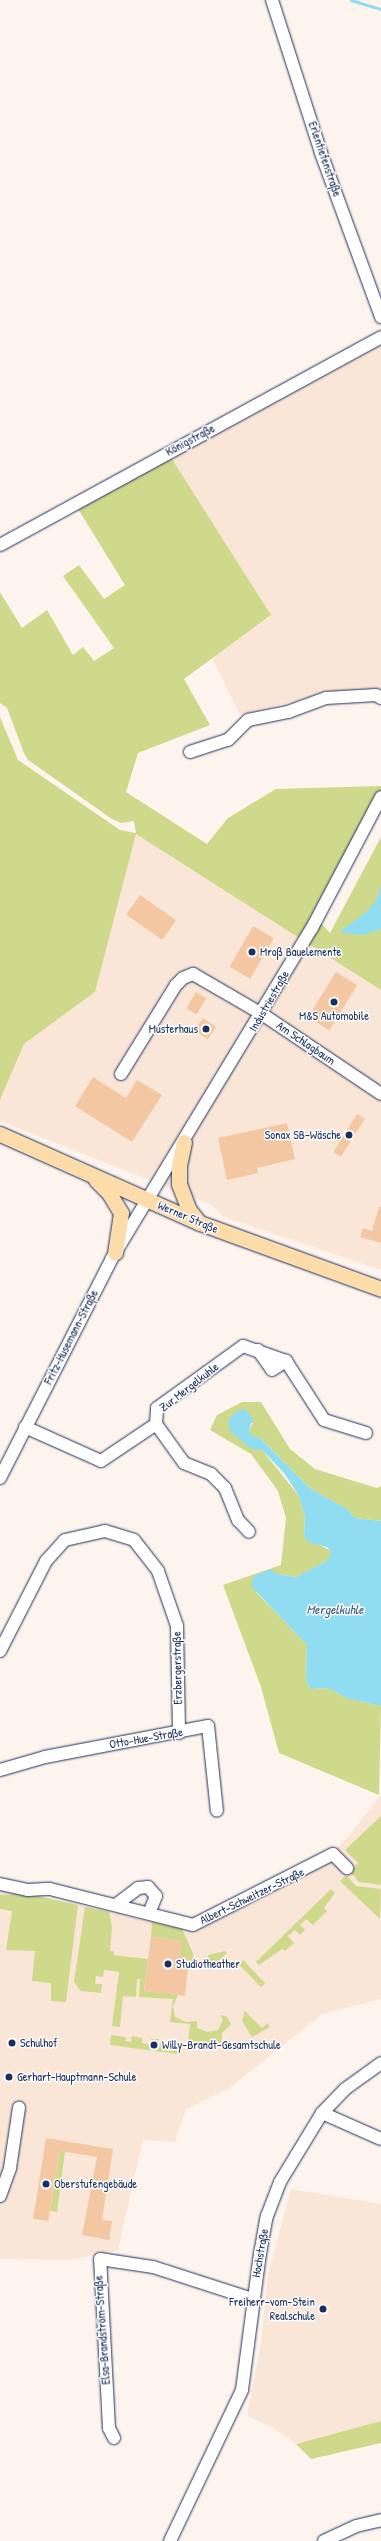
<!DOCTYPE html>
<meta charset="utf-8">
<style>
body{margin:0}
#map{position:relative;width:381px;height:2541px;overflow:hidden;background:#fdf4ed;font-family:"Patrick Hand",sans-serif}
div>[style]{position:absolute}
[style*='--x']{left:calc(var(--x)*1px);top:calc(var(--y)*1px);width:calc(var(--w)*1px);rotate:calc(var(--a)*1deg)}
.built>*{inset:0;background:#fae6d7}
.green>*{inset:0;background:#ced98c;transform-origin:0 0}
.water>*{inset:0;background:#90dcf1}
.stream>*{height:3px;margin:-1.5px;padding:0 1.5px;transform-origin:1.5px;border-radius:1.5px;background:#90dcf1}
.building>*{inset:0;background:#f4c7a3;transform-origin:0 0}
.roads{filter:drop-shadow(0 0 1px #1b2f5e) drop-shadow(0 0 1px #1b2f5e)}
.minor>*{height:12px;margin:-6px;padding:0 6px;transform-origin:6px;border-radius:6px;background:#fff}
.major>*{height:15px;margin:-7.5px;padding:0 7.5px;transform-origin:7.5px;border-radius:7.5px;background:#fddcac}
.dots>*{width:11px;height:11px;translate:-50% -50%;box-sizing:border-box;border:2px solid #fff;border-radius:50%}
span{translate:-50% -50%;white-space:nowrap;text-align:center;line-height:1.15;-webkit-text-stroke:3px #fff;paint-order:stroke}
.street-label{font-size:12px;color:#1b2f5e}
.poi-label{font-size:12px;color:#1b2f5e}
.left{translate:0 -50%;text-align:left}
.right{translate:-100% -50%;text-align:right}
.water-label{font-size:13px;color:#385a83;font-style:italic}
</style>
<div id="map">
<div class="built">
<div style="clip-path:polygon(381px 341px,381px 689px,325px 693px,240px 715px,211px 656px,271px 616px,170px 456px)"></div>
<div style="clip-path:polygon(136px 834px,381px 990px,381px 1270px,224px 1217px,210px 1204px,0 1121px,0 1100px,24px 1044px,95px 992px)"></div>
<div style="clip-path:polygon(381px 1794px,381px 1999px,322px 2014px,230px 2088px,186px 2109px,175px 2142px,143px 2140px,118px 2250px,72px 2260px,0 2259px,0 1886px,188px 1931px,263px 1899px,318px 1866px,349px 1836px)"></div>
<div style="clip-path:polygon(291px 2189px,381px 2204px,381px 2421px,296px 2444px,272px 2427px,247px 2416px,261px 2343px,268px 2275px)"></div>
</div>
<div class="green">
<div style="clip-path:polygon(170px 456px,271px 615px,184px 679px,210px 725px,138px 753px,126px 792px,207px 844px,228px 818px,276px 789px,381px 786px,381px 805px,320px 922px,330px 933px,381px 837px,381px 990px,136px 834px,95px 992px,24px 1044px,0 1100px,0 717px,18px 760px,120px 830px,136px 833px,134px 821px,121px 823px,112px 819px,28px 760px,24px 753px,7px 708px,0 703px,0 592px,22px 628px,47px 610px,73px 655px,83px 647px,94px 661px,114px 648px,63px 576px,79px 565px,104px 599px,125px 585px,78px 509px)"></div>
<div style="clip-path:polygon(242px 1402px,261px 1402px,290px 1449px,315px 1469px,377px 1488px,381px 1486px,381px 1521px,355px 1518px,347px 1509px,311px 1489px,261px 1439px,251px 1436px,249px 1430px,253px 1423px,228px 1420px,262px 1450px,299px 1496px,305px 1517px,304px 1536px,331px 1551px,331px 1557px,325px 1562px,296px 1577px,277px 1574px,256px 1592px,307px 1645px,306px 1681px,311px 1689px,329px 1688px,346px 1698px,381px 1706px,379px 1795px,279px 1753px,261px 1687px,223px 1585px,281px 1565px,286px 1518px,278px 1491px,251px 1454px,210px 1430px,217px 1415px)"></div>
<div style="clip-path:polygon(381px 1816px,381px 1885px,359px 1882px,350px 1872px,358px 1863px,345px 1850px)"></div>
<div style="clip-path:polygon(346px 1875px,356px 1886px,381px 1889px,380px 1919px,340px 1881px)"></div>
<div style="clip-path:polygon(331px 1889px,335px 1893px,324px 1908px,327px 1911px,313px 1925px,306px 1919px,300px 1925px,305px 1930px,300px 1935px,295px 1930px,288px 1936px,294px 1943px,285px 1951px,282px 1949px,259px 1965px,256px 1962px)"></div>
<div style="clip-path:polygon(27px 1894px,78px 1905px,66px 2002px,51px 2001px,51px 1983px,32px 1981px,35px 1951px,6px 1950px,12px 1911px,0 1909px,0 1895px)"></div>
<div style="clip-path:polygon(85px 1907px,109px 1912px,112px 1927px,110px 1951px,114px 1951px,114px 1955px,148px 1959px,144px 1991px,178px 1995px,173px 2006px,175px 2017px,186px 2022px,197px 2021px,197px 2028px,207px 2032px,218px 2030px,223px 2020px,220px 2015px,226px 2016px,231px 2024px,222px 2033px,221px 2047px,188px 2042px,190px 2024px,170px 2022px,173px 1999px,139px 1997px,140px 1979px,137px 1979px,136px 1997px,123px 1996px,120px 2027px,112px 2026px,119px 1972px,104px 1970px,103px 1977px,96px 1976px,95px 1984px,102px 1984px,101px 1993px,81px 1991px,74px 1982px)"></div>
<div style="clip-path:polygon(152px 1922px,182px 1929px,193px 1953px,193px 1968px,188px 1970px,189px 1958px,180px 1957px,181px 1941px,151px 1937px)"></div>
<div style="clip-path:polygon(225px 1951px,227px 1953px,209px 1971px,208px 1955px)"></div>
<div style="left:243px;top:1960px;width:32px;height:6px;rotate:46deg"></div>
<div style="clip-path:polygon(245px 2011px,262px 2028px,267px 2023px,270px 2027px,252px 2037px,242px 2021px)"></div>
<div style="clip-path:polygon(111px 2035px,126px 2037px,125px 2041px,131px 2042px,132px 2036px,142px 2038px,142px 2043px,150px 2044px,151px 2039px,159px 2039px,158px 2044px,171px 2044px,171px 2047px,178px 2048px,177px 2054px,110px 2045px)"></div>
<div style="clip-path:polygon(60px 2151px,65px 2152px,57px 2212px,50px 2211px)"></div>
<div style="clip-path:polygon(381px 2421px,381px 2443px,311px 2459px,296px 2444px)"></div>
</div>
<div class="water">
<div style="clip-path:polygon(381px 886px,381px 929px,364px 935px,342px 933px,342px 930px,365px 913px,376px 901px)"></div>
<div style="clip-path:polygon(244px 1409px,253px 1418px,249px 1430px,251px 1435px,261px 1439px,311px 1489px,347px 1509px,355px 1518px,381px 1521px,381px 1706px,346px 1698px,329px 1688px,311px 1689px,306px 1681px,307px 1645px,251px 1586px,253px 1577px,270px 1569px,277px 1574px,296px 1577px,325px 1562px,330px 1557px,331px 1552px,327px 1547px,308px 1542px,304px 1536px,305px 1517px,299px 1496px,284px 1473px,262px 1450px,251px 1449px,230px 1431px,228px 1420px,237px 1411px)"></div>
</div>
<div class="stream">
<div style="--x:351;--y:0;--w:31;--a:17"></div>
</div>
<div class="building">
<div style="left:140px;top:895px;width:44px;height:24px;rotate:35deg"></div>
<div style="left:253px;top:926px;width:24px;height:47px;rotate:30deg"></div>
<div style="left:336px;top:972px;width:25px;height:53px;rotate:32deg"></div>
<div style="left:196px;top:992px;width:12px;height:19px;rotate:31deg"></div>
<div style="left:203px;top:1018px;width:16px;height:15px;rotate:35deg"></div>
<div style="clip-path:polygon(93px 1077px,126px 1098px,137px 1080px,162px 1095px,132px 1142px,75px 1106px)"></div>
<div style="left:357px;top:1114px;width:9px;height:45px;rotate:32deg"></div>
<div style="clip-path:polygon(287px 1123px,295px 1159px,257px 1168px,258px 1173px,227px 1180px,218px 1138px)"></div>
<div style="clip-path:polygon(379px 1207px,381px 1207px,381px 1243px,360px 1237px,363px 1228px,372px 1231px)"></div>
<div style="clip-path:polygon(151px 1937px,182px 1941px,180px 1957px,189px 1958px,185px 1996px,144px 1991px)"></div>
<div style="clip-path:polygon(46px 2138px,113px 2149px,102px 2220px,112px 2221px,109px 2240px,82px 2235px,97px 2157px,60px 2151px,48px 2221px,33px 2219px)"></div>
</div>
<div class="roads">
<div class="minor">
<div style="--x:272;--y:0;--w:161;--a:72.2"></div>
<div style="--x:321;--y:153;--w:175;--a:69.9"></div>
<div style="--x:0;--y:545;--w:434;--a:-28.6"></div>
<div style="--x:190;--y:752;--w:40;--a:-18"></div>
<div style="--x:228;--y:740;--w:28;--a:-45"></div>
<div style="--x:248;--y:720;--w:41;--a:-11.3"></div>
<div style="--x:288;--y:712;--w:40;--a:-20.2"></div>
<div style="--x:326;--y:698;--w:50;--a:-3.4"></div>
<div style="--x:376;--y:695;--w:6;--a:31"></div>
<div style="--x:121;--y:1074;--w:105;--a:-58.3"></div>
<div style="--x:176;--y:985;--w:10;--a:-45"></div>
<div style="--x:183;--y:978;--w:11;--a:-22"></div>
<div style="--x:193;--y:974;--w:80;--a:30.1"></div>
<div style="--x:262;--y:1014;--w:143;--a:33.9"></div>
<div style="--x:258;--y:1350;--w:24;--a:55"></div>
<div style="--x:272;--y:1370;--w:17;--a:-33"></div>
<div style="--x:156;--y:1424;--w:16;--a:-86"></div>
<div style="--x:157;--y:1408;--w:106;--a:-35.8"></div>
<div style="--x:243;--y:1346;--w:46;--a:19.2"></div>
<div style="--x:286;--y:1361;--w:70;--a:57.2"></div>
<div style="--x:324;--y:1420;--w:44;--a:17.2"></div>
<div style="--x:156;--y:1424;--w:48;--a:54.3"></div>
<div style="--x:184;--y:1463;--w:29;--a:22"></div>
<div style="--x:211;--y:1474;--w:20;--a:45"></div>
<div style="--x:225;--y:1488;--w:35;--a:68"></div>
<div style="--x:238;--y:1520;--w:16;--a:47"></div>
<div style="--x:25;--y:1427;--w:83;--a:24.1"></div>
<div style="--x:101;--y:1461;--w:66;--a:-33.9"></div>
<div style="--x:0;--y:1478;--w:247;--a:-63"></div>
<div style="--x:112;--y:1258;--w:386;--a:-58.8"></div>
<div style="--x:312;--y:928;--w:148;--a:-62.2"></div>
<div style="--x:0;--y:1651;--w:101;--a:-62.9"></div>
<div style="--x:46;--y:1561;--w:28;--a:-48"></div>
<div style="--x:65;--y:1540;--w:41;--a:-12.7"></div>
<div style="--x:105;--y:1531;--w:30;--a:17"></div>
<div style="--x:134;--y:1540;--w:39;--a:52"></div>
<div style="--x:158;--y:1571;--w:58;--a:70.9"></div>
<div style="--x:177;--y:1626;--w:107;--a:88.9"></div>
<div style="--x:0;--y:1770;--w:47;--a:-16.1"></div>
<div style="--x:45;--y:1757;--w:166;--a:-10.8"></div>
<div style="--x:208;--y:1726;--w:85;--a:84"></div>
<div style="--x:0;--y:1884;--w:29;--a:12"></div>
<div style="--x:28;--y:1890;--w:22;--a:-3"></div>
<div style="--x:50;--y:1889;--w:147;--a:14.1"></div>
<div style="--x:193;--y:1925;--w:157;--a:-26.9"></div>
<div style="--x:333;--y:1854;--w:20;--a:45"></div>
<div style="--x:117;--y:1904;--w:26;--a:-37"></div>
<div style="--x:138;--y:1888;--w:10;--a:-6"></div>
<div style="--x:148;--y:1887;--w:12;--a:48"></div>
<div style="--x:156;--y:1896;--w:18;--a:112"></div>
<div style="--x:322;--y:2113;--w:64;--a:23.8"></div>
<div style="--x:0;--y:2196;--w:30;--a:-70"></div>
<div style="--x:10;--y:2168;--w:61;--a:-81.5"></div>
<div style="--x:114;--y:2438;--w:11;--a:-117"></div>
<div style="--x:109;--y:2428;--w:169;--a:-93"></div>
<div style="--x:100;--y:2259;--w:54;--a:8.6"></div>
<div style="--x:153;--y:2267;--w:104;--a:17.9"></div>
<div style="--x:170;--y:2541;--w:167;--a:-64.5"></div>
<div style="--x:242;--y:2390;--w:137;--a:-82.5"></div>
<div style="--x:260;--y:2254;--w:39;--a:-80"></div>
<div style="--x:267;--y:2216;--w:36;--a:-69"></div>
<div style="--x:280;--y:2182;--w:81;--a:-58.7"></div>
<div style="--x:322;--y:2113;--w:33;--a:-46"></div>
<div style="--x:345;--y:2089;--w:44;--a:-35.8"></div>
<div style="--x:324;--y:2541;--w:35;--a:-25"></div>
<div style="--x:356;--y:2526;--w:26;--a:-13"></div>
</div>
<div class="major">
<div style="--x:0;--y:1134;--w:219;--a:24"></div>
<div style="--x:200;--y:1223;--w:193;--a:20"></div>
<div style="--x:184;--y:1142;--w:25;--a:102"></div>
<div style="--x:179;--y:1166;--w:18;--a:90"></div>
<div style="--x:179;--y:1184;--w:28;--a:69"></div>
<div style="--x:189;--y:1210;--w:14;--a:51"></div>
<div style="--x:96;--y:1180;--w:18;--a:45"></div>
<div style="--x:109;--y:1193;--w:23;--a:59"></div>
<div style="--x:121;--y:1213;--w:40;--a:98.5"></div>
</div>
</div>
<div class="dots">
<div style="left:252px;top:952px;background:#1b2f5e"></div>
<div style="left:334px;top:1002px;background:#1b2f5e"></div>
<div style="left:206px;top:1029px;background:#1b2f5e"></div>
<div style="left:349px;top:1135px;background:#1b2f5e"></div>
<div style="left:168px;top:1964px;background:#1b2f5e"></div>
<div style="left:12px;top:2043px;background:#1b2f5e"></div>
<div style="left:154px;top:2045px;background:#1b2f5e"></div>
<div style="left:9px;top:2077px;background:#1b2f5e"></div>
<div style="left:46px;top:2184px;background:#1b2f5e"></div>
<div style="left:323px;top:2309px;background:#1b2f5e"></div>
</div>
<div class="street-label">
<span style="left:325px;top:159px;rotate:71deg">Erlentiefenstraße</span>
<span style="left:190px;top:440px;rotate:-28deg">Königstraße</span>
<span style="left:269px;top:1001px;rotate:-60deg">Industriestraße</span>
<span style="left:306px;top:1043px;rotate:34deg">Am Schlagbaum</span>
<span style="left:188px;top:1217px;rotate:23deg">Werner Straße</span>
<span style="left:71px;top:1337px;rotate:-63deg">Fritz-Husemann-Straße</span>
<span style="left:189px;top:1387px;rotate:-38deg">Zur Mergelkuhle</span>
<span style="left:177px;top:1668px;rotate:-91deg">Erzbergerstraße</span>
<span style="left:146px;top:1738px;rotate:-10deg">Otto-Hue-Straße</span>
<span style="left:252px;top:1896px;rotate:-26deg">Albert-Schweitzer-Straße</span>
<span style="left:260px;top:2253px;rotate:-80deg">Hochstraße</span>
<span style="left:102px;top:2330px;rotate:-94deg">Elsa-Brandström-Straße</span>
</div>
<div class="poi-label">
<span class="left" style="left:260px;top:952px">Mroß Bauelemente</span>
<span style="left:334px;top:1016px">M&amp;S Automobile</span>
<span class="right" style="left:198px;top:1029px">Musterhaus</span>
<span class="right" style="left:341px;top:1135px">Sonax SB-Wäsche</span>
<span class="left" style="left:176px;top:1964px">Studiotheather</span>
<span class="left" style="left:20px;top:2043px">Schulhof</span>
<span class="left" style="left:162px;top:2045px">Willy-Brandt-Gesamtschule</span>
<span class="left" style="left:17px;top:2077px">Gerhart-Hauptmann-Schule</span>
<span class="left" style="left:54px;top:2184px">Oberstufengebäude</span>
<span class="right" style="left:315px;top:2309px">Freiherr-vom-Stein<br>Realschule</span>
</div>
<div class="water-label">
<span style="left:335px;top:1609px">Mergelkuhle</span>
</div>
</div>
